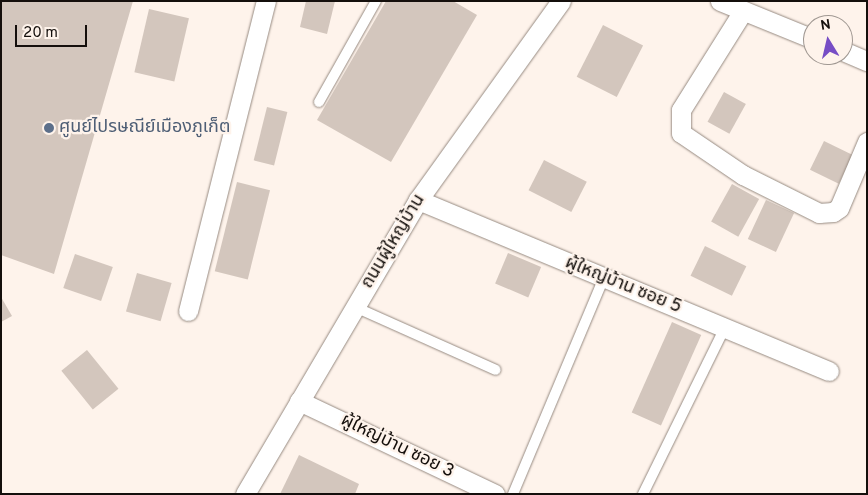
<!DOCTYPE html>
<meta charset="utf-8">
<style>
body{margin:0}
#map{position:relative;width:868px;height:495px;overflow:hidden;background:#fef3eb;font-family:Overpass,"Noto Sans Thai",sans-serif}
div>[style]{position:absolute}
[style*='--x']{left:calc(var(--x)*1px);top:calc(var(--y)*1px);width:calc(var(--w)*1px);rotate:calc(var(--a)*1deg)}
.building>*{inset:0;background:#d3c6bd;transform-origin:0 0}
.roads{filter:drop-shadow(0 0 1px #968a81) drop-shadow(0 0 1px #968a81)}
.lane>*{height:10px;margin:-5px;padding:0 5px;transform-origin:5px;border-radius:5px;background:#fff}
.street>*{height:19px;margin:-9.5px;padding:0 9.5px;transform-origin:9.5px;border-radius:9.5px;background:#fff}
.dots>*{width:14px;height:14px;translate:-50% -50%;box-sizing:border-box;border:2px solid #fef3eb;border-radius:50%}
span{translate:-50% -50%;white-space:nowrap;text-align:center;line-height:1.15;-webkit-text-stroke:4.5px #fef3eb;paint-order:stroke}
.service-label{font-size:18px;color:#4e5e75}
.left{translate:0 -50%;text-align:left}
.street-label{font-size:18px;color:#140f0c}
.frame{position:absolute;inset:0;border:2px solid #140f0c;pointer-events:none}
.north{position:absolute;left:803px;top:15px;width:50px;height:50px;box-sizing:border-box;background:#fef3eb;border:1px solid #a09892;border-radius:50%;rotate:351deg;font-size:14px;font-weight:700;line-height:20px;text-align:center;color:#140f0c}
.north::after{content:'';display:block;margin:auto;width:18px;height:22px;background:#774dc5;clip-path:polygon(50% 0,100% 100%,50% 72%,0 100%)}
.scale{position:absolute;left:15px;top:25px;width:72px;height:22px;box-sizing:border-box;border:2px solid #140f0c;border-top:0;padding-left:6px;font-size:15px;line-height:18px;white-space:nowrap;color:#140f0c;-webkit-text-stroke:4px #fef3eb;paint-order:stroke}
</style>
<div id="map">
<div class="building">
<div style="clip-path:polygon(1px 1px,133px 1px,54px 274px,1px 255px)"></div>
<div style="clip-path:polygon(306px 1px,335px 1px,327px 34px,300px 27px)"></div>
<div style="clip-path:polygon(386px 1px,453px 1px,477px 15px,391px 162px,317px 120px)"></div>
<div style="left:149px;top:9px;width:41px;height:65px;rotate:13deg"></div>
<div style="left:603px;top:25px;width:45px;height:58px;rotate:27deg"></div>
<div style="left:724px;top:92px;width:25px;height:34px;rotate:29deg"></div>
<div style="left:267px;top:107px;width:21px;height:55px;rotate:14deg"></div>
<div style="left:824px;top:141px;width:32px;height:32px;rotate:26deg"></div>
<div style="left:544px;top:160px;width:48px;height:34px;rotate:27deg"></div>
<div style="left:237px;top:182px;width:34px;height:92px;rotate:14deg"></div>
<div style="left:732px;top:184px;width:31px;height:43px;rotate:29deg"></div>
<div style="left:766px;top:200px;width:31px;height:43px;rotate:25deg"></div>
<div style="left:705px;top:246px;width:46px;height:33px;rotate:26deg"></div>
<div style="left:508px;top:253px;width:36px;height:33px;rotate:23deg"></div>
<div style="left:75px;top:254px;width:40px;height:36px;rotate:19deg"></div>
<div style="left:137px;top:273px;width:36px;height:40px;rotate:16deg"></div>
<div style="clip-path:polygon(1px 297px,12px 316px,1px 322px)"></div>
<div style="left:672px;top:322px;width:32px;height:99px;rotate:24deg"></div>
<div style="left:87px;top:350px;width:50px;height:33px;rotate:51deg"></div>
<div style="clip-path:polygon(299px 455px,359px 484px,355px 494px,280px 494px)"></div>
</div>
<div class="roads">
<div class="lane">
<div style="--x:319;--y:102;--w:116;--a:-60.6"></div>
<div style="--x:355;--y:307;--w:154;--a:24.1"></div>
<div style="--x:513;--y:494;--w:235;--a:-67.2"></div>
<div style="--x:643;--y:494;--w:186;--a:-63.8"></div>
</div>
<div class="street">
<div style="--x:720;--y:1;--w:100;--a:22.2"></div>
<div style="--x:743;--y:11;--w:117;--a:122.1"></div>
<div style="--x:681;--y:110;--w:23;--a:90"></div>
<div style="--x:681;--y:133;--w:75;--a:34.1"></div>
<div style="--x:743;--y:175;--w:85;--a:26.6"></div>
<div style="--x:819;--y:213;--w:14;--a:-4"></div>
<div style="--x:833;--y:212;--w:7;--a:-34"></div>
<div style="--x:839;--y:208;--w:72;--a:-67"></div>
<div style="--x:843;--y:51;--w:26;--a:23"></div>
<div style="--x:418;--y:200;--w:445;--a:22.6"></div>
<div style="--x:188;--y:311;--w:320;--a:-75.9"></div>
<div style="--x:299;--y:401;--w:217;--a:25.4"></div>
<div style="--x:245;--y:494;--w:341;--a:-59.5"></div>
<div style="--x:418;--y:200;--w:245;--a:-54.3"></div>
</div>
</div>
<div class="dots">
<div style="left:49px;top:128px;background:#5c6f8a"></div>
</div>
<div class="service-label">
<span class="left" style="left:59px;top:128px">ศูนย์ไปรษณีย์เมืองภูเก็ต</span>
</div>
<div class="street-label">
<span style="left:394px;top:242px;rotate:-59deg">ถนนผู้ใหญ่บ้าน</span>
<span style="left:623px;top:286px;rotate:22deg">ผู้ใหญ่บ้าน ซอย 5</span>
<span style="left:397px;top:447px;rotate:26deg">ผู้ใหญ่บ้าน ซอย 3</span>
</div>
<div class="frame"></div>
<div class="north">N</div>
<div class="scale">20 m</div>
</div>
